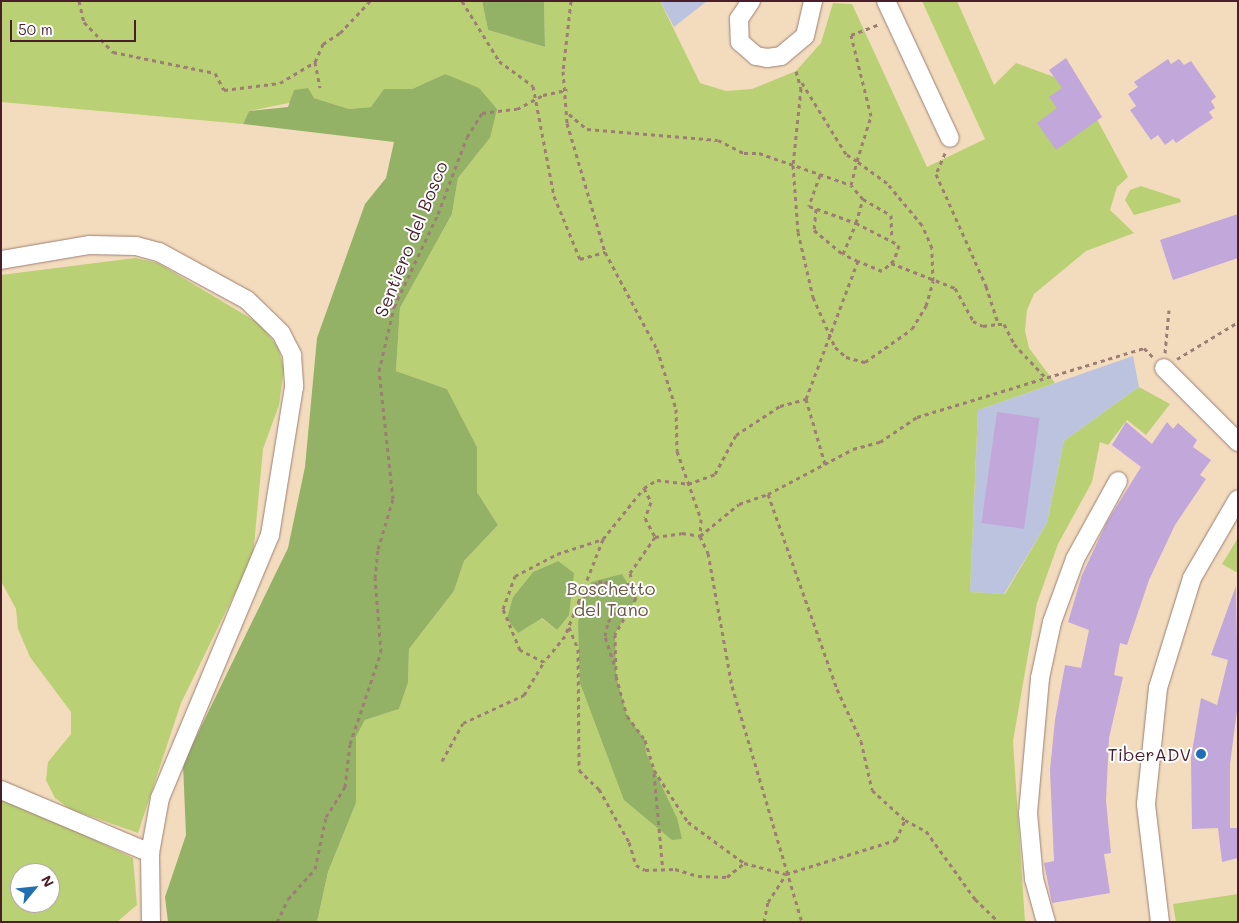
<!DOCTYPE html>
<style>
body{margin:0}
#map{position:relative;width:1239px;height:923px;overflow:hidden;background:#f2dcbd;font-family:Mali,sans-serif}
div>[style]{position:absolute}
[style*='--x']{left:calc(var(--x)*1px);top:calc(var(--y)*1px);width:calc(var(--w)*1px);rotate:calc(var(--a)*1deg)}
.industrial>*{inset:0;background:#bcc3de}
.green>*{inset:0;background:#bad074}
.forest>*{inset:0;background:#93b266}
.building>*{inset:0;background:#c1a7da;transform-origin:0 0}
.path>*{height:3px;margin-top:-1.5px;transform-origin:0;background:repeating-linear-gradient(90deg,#9e7e74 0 4px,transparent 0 8px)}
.roads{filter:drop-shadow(0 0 1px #9e7e74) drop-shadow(0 0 1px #9e7e74)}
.minor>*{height:18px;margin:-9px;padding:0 9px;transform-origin:9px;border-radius:9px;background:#fff}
.dots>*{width:14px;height:14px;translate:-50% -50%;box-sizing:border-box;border:2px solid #fff;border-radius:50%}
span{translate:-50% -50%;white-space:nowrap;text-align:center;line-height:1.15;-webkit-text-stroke:4px #fff;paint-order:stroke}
.street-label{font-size:18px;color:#4a1f2b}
.park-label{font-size:18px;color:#6c5441}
.poi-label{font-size:18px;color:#4a1f2b}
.right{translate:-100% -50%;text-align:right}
.frame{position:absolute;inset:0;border:2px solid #4a1f2b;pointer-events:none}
.north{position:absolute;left:10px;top:863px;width:50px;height:50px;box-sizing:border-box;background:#fff;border:1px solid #b7a5aa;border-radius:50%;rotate:62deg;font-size:14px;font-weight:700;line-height:20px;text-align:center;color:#4a1f2b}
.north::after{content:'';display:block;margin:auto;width:18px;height:22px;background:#1f6fb2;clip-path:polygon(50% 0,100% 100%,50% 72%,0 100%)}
.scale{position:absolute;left:10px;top:20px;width:126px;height:22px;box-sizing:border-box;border:2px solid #4a1f2b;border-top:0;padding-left:6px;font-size:15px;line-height:18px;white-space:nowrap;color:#4a1f2b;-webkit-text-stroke:4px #fff;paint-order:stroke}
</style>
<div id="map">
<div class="industrial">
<div style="clip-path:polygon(660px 1px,707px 1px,674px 27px)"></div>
<div style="clip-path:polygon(1133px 356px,1139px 387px,1064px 441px,1047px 523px,1004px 594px,970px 592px,978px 410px)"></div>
</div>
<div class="green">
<div style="clip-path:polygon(evenodd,1px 1px,482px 1px,488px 30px,545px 47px,544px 1px,660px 1px,700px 83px,726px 91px,752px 89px,796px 71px,821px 43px,833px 3px,852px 4px,927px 167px,985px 139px,922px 1px,957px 1px,994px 85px,1016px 63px,1079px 86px,1128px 177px,1117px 187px,1110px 210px,1134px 233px,1086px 251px,1034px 294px,1027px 310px,1025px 331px,1029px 348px,1055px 383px,978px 410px,970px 592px,1005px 594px,1047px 523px,1064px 441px,1139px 387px,1170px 404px,1146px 435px,1127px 420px,1108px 445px,1100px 442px,1092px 482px,1058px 544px,1037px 603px,1013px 741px,1025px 922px,317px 922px,328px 872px,356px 803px,356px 737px,365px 720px,399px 709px,408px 683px,409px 649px,454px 591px,464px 561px,498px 525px,477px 492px,477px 447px,447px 389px,396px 371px,400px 308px,452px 214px,458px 178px,490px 138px,445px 74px,412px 89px,384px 90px,371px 107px,349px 109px,314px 98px,249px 111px,243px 124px,1px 102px,1px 1px,558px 561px,557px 630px,513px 597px,533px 572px,558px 561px)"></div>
<div style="clip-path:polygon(1141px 186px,1180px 199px,1181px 202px,1134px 215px,1125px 200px,1130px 190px)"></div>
<div style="clip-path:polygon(135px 258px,158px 263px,260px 324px,278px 347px,284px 369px,279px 405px,263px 449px,253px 556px,181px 703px,138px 833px,70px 809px,55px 798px,46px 780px,48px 762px,71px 734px,71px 712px,30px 657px,18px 629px,16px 609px,1px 581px,1px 275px)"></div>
<div style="clip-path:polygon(1238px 538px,1238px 573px,1222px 564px)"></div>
<div style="clip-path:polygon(evenodd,1px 795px,133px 858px,137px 905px,117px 922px,1px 922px,1px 795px,20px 873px,50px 873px,50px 903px,20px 903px,20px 873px)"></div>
<div style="clip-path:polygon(1238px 894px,1238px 922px,1176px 922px,1173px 904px)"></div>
</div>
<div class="forest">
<div style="clip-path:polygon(482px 1px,544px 1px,545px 47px,488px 30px)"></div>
<div style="clip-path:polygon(445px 74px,479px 88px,497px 109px,490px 138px,458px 178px,452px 214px,400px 308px,396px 371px,447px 389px,477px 447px,477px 492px,498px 525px,464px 561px,454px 591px,409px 649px,408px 683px,399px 709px,365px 720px,356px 737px,356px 803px,328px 872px,317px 922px,168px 922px,165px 897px,186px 835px,183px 764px,288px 548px,305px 467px,317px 338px,365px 204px,386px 178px,394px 142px,243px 124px,249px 111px,288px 107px,294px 90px,308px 88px,314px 98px,349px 109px,371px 107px,384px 89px,412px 89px)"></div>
<div style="clip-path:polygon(558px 561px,574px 573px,569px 615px,557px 630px,542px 618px,518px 633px,507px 619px,513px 597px,533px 572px)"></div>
<div style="clip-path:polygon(622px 574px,636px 598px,615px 634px,616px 676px,627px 716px,645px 740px,646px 753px,677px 818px,682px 839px,672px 840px,624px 800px,580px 683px,578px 622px,591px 582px)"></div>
</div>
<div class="building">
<div style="clip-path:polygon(1066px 58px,1102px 117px,1056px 150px,1037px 123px,1057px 108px,1049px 97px,1062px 88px,1049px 70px)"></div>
<div style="clip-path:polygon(1168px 59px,1171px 64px,1179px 59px,1184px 65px,1191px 61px,1216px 97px,1211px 101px,1215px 108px,1209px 112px,1213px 118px,1176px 143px,1173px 139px,1165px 145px,1158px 135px,1151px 140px,1130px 110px,1136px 106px,1128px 94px,1138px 87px,1134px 82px)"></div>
<div style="clip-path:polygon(1238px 214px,1238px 258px,1173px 280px,1160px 240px)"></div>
<div style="left:997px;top:412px;width:43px;height:112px;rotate:8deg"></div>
<div style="clip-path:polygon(1126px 422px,1152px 444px,1167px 422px,1173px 429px,1178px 423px,1197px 440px,1193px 447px,1211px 460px,1200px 475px,1206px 479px,1175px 525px,1149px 580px,1127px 645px,1120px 643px,1114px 675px,1123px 677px,1109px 738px,1106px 800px,1111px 853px,1104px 854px,1110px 893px,1052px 903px,1044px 863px,1054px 861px,1050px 770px,1055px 720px,1065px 665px,1081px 668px,1089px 630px,1068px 622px,1082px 575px,1107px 522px,1141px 467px,1112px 445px)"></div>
<div style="clip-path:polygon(1236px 586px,1238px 703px,1230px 764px,1230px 828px,1238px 828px,1238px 858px,1222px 862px,1218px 828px,1192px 829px,1191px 758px,1201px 698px,1217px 705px,1228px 660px,1211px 655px)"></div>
</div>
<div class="path">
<div style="--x:79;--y:1;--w:22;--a:77"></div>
<div style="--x:84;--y:22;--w:42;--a:46"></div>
<div style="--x:113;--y:52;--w:104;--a:11.6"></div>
<div style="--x:215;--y:73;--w:19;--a:62"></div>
<div style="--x:224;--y:90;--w:56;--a:-7.1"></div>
<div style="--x:280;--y:83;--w:41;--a:-31"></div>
<div style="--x:315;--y:62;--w:20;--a:-66"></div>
<div style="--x:323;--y:44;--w:20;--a:-33"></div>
<div style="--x:340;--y:33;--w:44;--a:-46.8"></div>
<div style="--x:462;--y:1;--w:70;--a:58.3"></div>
<div style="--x:499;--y:61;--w:42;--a:36.3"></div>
<div style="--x:533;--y:86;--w:112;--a:79.2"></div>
<div style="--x:554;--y:196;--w:68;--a:67.6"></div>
<div style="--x:580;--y:259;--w:26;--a:-16"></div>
<div style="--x:571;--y:1;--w:70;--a:96.5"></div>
<div style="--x:563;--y:71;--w:52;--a:85.6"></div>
<div style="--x:567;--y:123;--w:134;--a:73.6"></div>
<div style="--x:605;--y:252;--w:110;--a:61.8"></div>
<div style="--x:657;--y:349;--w:63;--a:72.4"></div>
<div style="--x:676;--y:409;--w:42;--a:88.6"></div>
<div style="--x:677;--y:451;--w:72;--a:70.6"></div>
<div style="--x:701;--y:519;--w:17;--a:93"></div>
<div style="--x:700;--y:536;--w:19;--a:65"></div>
<div style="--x:708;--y:553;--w:135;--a:79.8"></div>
<div style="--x:732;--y:686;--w:246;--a:73.5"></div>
<div style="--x:315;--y:62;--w:26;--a:79"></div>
<div style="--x:796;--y:71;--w:18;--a:74"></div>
<div style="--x:801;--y:88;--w:77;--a:95.9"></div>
<div style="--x:793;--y:165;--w:67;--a:85.7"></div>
<div style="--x:798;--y:232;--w:67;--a:77"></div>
<div style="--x:813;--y:297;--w:55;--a:66.3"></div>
<div style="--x:835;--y:347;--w:15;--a:42"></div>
<div style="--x:846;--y:357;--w:20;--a:15"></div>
<div style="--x:865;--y:362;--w:57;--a:-35.1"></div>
<div style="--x:912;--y:329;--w:27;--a:-59"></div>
<div style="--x:926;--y:306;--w:26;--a:-74"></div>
<div style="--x:933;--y:281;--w:33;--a:-92"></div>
<div style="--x:932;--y:248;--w:25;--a:-113"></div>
<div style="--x:922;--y:225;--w:55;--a:-129.8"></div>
<div style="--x:887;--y:183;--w:37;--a:-144"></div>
<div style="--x:857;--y:161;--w:47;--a:-72.7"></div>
<div style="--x:871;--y:116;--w:83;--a:-103.9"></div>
<div style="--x:851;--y:35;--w:31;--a:-21"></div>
<div style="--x:569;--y:114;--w:23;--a:40"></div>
<div style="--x:587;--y:129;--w:131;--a:4.8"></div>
<div style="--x:718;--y:140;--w:29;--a:27"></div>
<div style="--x:744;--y:153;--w:15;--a:0"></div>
<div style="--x:759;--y:153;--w:97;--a:19.2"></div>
<div style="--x:851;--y:185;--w:25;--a:-76"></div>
<div style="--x:857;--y:161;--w:13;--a:-148"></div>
<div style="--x:846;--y:154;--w:86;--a:-121.7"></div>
<div style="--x:945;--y:153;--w:23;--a:113"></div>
<div style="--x:936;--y:174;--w:123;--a:65.9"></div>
<div style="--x:986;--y:286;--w:40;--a:72"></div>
<div style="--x:998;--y:324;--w:6;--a:0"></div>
<div style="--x:1004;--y:324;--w:22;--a:63"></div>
<div style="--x:1014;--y:344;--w:44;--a:46.8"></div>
<div style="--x:820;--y:175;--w:33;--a:110"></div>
<div style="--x:809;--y:206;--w:50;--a:19.9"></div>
<div style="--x:856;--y:223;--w:25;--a:-74"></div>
<div style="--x:863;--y:199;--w:18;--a:-131"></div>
<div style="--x:863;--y:199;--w:32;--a:30"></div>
<div style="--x:891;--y:215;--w:23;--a:88"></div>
<div style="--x:816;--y:209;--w:21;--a:95"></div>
<div style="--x:814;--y:230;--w:38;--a:40"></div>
<div style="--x:843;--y:254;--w:34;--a:-67"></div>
<div style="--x:856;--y:223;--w:48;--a:27.1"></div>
<div style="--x:899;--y:245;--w:16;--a:108"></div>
<div style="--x:894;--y:260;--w:16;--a:137"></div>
<div style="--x:882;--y:271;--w:26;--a:-157"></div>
<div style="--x:891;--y:263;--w:69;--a:21.3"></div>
<div style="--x:955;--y:288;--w:38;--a:61"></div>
<div style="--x:973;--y:321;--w:11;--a:27"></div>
<div style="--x:983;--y:326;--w:15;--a:-8"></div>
<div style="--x:1165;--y:353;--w:43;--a:-84.7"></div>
<div style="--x:1177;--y:359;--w:71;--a:-31.2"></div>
<div style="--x:825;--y:464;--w:68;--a:-106.3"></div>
<div style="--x:806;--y:399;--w:147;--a:-69.4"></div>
<div style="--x:858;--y:261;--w:17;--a:-155"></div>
<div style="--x:644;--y:488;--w:16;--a:63"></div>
<div style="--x:651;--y:502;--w:17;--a:111"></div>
<div style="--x:645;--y:518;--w:21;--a:62"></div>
<div style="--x:655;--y:537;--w:44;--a:124.8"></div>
<div style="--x:630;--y:573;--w:26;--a:77"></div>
<div style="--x:636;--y:598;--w:42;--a:120.3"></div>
<div style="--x:615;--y:634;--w:42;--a:88.6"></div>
<div style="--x:616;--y:676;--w:41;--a:74.6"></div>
<div style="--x:627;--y:716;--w:30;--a:53"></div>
<div style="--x:645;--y:740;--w:31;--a:73"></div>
<div style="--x:654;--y:770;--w:62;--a:56.8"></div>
<div style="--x:688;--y:822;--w:69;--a:36.2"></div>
<div style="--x:768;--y:494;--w:96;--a:-27.9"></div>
<div style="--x:853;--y:449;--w:28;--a:-15"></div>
<div style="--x:880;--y:442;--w:45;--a:-34"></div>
<div style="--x:917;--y:417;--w:237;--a:-16.9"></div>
<div style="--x:1144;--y:348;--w:13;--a:45"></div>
<div style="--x:655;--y:537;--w:27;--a:-8"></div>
<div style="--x:682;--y:533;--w:18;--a:9"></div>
<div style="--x:700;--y:536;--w:50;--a:-39.4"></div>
<div style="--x:739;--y:504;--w:31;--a:-19"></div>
<div style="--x:768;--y:494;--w:207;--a:70.5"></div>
<div style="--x:837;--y:689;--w:57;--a:65.2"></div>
<div style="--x:861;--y:741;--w:50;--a:77.3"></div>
<div style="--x:872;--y:790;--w:45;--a:42.3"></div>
<div style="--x:905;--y:820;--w:24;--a:28"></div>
<div style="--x:926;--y:831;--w:84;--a:54.2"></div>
<div style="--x:975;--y:899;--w:33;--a:44"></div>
<div style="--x:603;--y:539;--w:104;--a:111.4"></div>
<div style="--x:565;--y:636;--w:33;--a:129"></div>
<div style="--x:544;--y:662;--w:27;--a:-153"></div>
<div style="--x:520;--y:650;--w:44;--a:-112.5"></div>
<div style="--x:503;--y:609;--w:35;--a:-70"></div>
<div style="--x:515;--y:576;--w:47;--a:-27.6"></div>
<div style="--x:557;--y:554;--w:48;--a:-18.1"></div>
<div style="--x:603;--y:539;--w:65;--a:-51.2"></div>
<div style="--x:644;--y:488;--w:15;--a:-32"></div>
<div style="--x:657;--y:480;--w:31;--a:7"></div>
<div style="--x:688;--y:484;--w:29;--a:-20"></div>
<div style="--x:715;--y:474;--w:44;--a:-61.7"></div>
<div style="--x:736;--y:435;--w:53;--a:-33.4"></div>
<div style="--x:780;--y:406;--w:27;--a:-15"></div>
<div style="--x:578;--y:604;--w:30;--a:-48"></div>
<div style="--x:598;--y:582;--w:7;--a:-8"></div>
<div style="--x:605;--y:581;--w:10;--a:53"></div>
<div style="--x:611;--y:589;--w:19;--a:-16"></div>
<div style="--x:569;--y:627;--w:24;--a:68"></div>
<div style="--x:578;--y:649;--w:121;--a:89.5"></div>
<div style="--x:579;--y:770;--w:28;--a:44"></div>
<div style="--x:599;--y:789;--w:61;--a:60.5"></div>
<div style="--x:629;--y:842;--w:24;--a:73"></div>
<div style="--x:636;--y:865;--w:10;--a:29"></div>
<div style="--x:645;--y:870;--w:30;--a:-2"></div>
<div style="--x:675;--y:869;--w:24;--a:17"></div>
<div style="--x:698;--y:876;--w:29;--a:2"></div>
<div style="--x:727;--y:877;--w:22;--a:-39"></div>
<div style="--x:744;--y:863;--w:43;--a:14.7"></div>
<div style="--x:786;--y:874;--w:115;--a:-17.2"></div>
<div style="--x:896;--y:840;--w:22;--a:-66"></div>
<div style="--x:614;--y:664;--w:29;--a:-108"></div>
<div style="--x:605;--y:636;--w:14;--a:-78"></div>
<div style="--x:608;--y:622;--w:12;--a:-55"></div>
<div style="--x:615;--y:612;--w:19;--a:-18"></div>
<div style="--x:442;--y:761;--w:43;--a:-61.1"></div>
<div style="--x:463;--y:723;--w:67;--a:-24.7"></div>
<div style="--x:524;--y:695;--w:39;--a:-59"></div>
<div style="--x:654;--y:773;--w:98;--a:84.8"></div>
<div style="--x:277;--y:922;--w:25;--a:-64"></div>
<div style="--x:288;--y:899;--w:40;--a:-48"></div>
<div style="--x:315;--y:869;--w:53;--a:-78.1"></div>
<div style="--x:326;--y:817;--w:36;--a:-58"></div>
<div style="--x:345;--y:787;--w:43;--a:-83.4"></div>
<div style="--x:350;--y:744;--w:97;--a:-71.4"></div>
<div style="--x:381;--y:652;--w:74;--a:-94.6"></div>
<div style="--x:375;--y:578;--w:29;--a:-84"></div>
<div style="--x:378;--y:549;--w:52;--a:-73.3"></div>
<div style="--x:393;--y:499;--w:129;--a:-96.2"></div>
<div style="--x:379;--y:371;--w:66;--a:-76.8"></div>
<div style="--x:394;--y:307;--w:103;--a:-64.7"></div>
<div style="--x:438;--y:214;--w:82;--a:-69.4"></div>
<div style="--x:467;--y:137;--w:28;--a:-58"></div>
<div style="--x:482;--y:113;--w:35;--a:-7"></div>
<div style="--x:517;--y:109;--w:30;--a:-28"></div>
<div style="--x:543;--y:95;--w:25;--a:-12"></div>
<div style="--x:764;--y:922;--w:20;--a:-79"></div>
<div style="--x:768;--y:902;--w:33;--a:-57"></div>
</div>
<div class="roads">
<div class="minor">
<div style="--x:751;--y:1;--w:22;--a:124"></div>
<div style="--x:739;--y:19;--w:23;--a:88"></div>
<div style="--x:740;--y:42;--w:21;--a:41"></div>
<div style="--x:756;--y:56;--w:11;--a:10"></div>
<div style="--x:767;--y:58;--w:14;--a:-8"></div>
<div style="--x:781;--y:56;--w:31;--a:-40"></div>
<div style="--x:805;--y:36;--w:36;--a:-77"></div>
<div style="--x:886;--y:1;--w:151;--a:65"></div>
<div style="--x:1;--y:260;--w:90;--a:-9.6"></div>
<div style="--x:90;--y:245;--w:46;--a:1.2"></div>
<div style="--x:136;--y:246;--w:24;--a:15"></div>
<div style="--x:159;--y:252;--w:100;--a:28.6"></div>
<div style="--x:247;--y:300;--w:47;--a:44.1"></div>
<div style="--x:281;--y:333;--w:25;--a:63"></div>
<div style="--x:292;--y:355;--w:32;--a:86"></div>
<div style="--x:294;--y:387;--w:150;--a:99.2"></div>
<div style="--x:270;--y:535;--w:285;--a:112.7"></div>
<div style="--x:160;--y:798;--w:56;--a:100.3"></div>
<div style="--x:150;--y:853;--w:69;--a:89.2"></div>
<div style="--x:1164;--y:368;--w:105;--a:45"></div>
<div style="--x:1;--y:790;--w:162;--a:22.9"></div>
<div style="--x:1046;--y:922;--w:45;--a:-105.6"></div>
<div style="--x:1034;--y:879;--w:66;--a:-95.2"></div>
<div style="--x:1028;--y:813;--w:136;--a:-84.9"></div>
<div style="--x:1040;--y:678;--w:57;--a:-77.9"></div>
<div style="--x:1052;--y:622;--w:67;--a:-69.9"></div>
<div style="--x:1075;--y:559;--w:89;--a:-61.1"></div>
<div style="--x:1160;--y:922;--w:119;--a:-96.8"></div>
<div style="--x:1146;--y:804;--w:117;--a:-84.1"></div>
<div style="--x:1158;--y:688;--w:115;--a:-72.8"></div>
<div style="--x:1192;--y:578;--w:91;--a:-59.8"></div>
</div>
</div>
<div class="dots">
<div style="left:1201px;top:754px;background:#1f6fb2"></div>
</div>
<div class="street-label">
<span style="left:411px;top:239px;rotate:-68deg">Sentiero del Bosco</span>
</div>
<div class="park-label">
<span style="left:611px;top:599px">Boschetto<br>del Tano</span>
</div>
<div class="poi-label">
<span class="right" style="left:1191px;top:754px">TiberADV</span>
</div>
<div class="frame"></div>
<div class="north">N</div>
<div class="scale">50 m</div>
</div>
